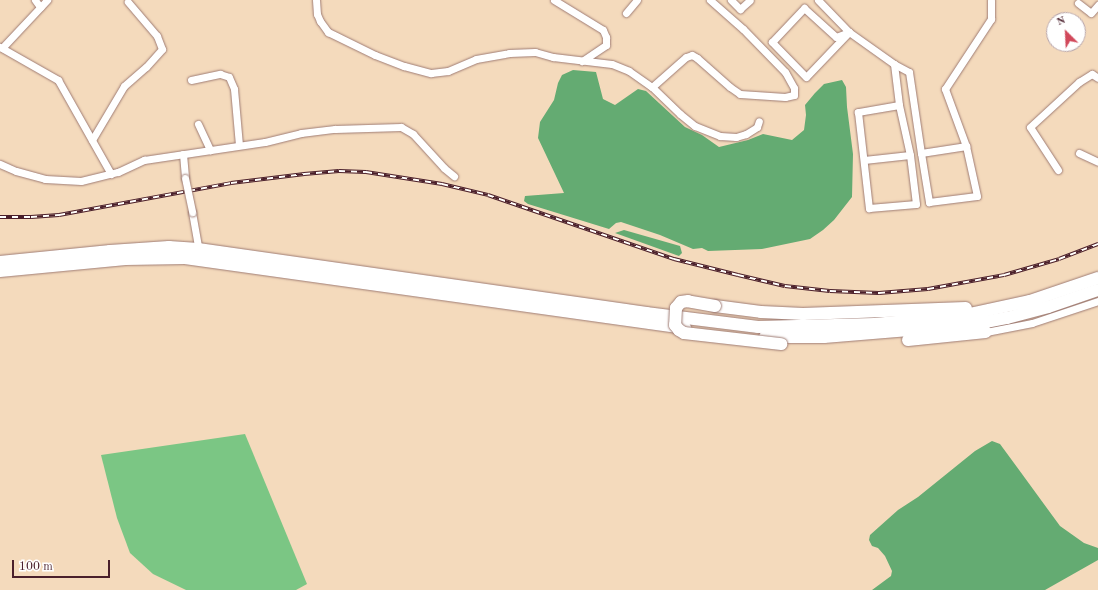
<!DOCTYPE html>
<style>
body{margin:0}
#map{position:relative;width:1098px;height:590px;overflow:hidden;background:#f4dabc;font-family:"Old Standard TT",serif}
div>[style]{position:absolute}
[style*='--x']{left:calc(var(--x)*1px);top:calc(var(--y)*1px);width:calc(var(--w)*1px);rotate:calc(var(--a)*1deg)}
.green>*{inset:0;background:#7bc684}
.forest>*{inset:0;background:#64ab72}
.roads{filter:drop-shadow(0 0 1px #9f7c74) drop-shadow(0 0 1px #9f7c74)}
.minor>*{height:7px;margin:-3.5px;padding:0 3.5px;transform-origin:3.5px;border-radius:3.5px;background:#fff}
.trunk>*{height:12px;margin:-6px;padding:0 6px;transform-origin:6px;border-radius:6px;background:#fff}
.rail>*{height:3.5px;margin-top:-1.75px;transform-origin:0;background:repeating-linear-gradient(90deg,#fff 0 6px,#4a1f2b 0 12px);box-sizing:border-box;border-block:1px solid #4a1f2b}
.bridges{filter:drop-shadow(0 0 1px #9f7c74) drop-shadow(0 0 1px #9f7c74)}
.minor-bridge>*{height:7px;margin:-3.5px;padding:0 3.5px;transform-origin:3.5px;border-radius:3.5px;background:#fff}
.trunk-bridge>*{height:12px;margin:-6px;padding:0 6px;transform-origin:6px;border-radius:6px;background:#fff}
span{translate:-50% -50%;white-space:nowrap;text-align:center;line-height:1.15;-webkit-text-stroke:4px #fff;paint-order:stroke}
.north{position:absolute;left:1046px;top:12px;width:40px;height:40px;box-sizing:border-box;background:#fff;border:1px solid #b7a5aa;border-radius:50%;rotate:336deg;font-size:11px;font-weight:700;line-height:16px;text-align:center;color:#4a1f2b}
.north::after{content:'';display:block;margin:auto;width:14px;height:18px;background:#d1495b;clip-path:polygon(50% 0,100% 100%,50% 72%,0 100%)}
.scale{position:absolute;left:12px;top:560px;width:98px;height:18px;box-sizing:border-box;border:2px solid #4a1f2b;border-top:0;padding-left:5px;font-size:12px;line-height:14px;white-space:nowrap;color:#4a1f2b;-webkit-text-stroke:3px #fff;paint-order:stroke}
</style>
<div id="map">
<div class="green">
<div style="clip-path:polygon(245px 434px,307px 584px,296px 590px,186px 590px,153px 574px,130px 553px,117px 518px,101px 455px)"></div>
</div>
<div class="forest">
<div style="clip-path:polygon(573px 70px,596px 72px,603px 99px,615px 105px,638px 89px,646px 91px,685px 127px,702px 135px,719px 147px,748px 140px,763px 134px,792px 140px,804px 130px,806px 115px,805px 105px,815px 93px,824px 84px,842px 80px,846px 87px,847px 107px,853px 154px,852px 197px,834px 220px,823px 230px,810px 239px,762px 249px,708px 251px,702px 248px,693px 249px,660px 235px,621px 222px,616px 223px,609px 229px,528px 204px,524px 201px,525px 196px,564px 193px,538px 138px,540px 122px,554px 100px,558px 83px,562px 75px)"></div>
<div style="clip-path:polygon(624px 230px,680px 246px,682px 253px,679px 256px,615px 233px)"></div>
<div style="clip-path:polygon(992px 441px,1000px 444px,1060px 526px,1084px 543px,1098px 548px,1098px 560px,1045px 590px,872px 590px,891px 576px,892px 571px,885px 556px,878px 548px,872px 546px,869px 540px,870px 535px,898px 510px,918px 497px,975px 451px)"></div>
</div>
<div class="roads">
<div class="minor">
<div style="--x:35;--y:0;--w:9;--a:54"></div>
<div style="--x:316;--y:0;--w:14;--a:86"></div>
<div style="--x:317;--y:14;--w:8;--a:67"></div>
<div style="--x:320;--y:21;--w:14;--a:54"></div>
<div style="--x:328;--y:32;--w:52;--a:26.1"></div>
<div style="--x:375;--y:55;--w:31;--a:21"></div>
<div style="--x:404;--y:66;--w:28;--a:15"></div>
<div style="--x:431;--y:73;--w:17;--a:-7"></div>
<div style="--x:448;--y:71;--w:30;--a:-23"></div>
<div style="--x:476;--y:59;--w:34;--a:-10"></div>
<div style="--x:509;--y:53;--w:26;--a:-2"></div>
<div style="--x:535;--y:52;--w:19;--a:16"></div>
<div style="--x:553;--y:57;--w:59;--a:6.8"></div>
<div style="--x:612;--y:64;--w:18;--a:22"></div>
<div style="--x:629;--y:71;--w:28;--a:35"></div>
<div style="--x:652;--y:87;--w:45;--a:-41.4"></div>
<div style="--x:686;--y:57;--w:6;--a:-18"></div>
<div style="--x:692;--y:55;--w:6;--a:31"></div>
<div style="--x:697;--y:58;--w:44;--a:41.3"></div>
<div style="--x:730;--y:87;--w:12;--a:35"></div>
<div style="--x:740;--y:94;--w:45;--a:3.8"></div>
<div style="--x:785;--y:97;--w:9;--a:-13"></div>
<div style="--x:794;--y:95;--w:7;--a:-90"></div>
<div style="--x:794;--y:88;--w:18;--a:-119"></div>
<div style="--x:785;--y:72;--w:60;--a:-134.3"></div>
<div style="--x:743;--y:29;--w:44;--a:-138.7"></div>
<div style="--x:554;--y:0;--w:57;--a:31.5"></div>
<div style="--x:603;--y:30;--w:8;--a:67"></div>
<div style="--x:606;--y:37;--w:8;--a:90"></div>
<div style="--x:606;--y:45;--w:29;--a:146"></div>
<div style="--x:731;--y:0;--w:13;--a:45"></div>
<div style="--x:740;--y:9;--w:13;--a:-42"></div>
<div style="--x:818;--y:0;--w:45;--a:45.9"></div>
<div style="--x:849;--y:32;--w:55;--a:35.4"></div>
<div style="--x:894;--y:64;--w:17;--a:28"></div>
<div style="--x:909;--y:72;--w:82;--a:81.6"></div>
<div style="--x:921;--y:153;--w:46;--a:-8.8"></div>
<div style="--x:966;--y:146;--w:61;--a:-110.2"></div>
<div style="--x:945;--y:89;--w:84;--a:-56.7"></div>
<div style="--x:991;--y:19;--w:19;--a:-90"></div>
<div style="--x:1078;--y:3;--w:16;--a:38"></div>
<div style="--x:1091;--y:13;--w:11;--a:-49"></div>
<div style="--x:804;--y:8;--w:43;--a:42.2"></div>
<div style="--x:836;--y:37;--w:14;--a:-21"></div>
<div style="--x:849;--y:32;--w:62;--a:133.7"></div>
<div style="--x:806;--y:77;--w:49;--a:-134.2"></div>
<div style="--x:772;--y:42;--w:47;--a:-46.7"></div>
<div style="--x:626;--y:13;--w:17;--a:-50"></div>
<div style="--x:0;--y:47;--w:67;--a:29.6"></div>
<div style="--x:58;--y:80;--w:108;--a:60.6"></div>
<div style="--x:2;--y:48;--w:66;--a:-46.8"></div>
<div style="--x:894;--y:64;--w:41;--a:83"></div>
<div style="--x:899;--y:105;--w:42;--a:170.3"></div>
<div style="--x:858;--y:112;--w:97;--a:83.5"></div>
<div style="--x:869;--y:208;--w:47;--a:-4.9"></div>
<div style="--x:916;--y:204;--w:49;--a:-97"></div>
<div style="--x:910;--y:155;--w:51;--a:-102.4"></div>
<div style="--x:191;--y:80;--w:30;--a:-12"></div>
<div style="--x:220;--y:74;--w:9;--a:18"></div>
<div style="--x:229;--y:77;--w:13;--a:67"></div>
<div style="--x:234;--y:89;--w:56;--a:84.9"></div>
<div style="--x:652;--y:87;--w:39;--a:44"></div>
<div style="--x:680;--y:114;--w:19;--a:39"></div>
<div style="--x:695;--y:126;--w:27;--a:22"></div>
<div style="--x:720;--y:136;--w:16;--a:4"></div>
<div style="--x:736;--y:137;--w:10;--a:-17"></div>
<div style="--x:746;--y:134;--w:13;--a:-32"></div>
<div style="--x:757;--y:127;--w:6;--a:-72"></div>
<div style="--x:198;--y:124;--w:29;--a:65"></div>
<div style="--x:92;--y:140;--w:63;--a:-59.3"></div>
<div style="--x:124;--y:86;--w:29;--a:-41"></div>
<div style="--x:146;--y:67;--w:24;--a:-48"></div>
<div style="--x:162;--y:49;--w:14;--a:-111"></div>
<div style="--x:157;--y:36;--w:45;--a:-130.5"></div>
<div style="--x:921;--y:153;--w:50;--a:80.7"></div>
<div style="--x:929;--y:202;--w:48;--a:-7.1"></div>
<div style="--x:977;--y:196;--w:51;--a:-102.4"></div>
<div style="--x:1079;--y:153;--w:21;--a:25"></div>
<div style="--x:183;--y:154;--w:24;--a:85"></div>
<div style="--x:864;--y:160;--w:46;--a:-6.2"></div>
<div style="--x:0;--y:164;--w:17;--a:24"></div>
<div style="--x:16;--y:171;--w:30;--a:15"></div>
<div style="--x:45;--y:179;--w:36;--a:3"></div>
<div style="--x:81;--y:181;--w:38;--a:-14"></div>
<div style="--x:118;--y:172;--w:29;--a:-25"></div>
<div style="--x:144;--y:160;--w:122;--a:-8.5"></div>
<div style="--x:265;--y:142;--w:37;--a:-14"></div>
<div style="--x:301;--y:133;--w:34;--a:-7"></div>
<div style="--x:335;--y:129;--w:66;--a:-1.7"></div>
<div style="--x:401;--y:127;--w:14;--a:30"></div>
<div style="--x:413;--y:134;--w:46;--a:47.6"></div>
<div style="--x:444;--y:168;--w:13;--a:39"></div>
<div style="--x:1058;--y:170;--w:51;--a:-123.1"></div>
<div style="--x:1030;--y:127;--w:67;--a:-42.6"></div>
<div style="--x:1079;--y:82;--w:15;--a:-32"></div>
<div style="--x:1092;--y:74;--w:7;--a:34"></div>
<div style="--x:192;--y:212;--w:40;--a:80"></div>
<div style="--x:986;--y:332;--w:47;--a:-11.1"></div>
<div style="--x:1032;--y:323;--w:70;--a:-18.4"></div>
</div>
<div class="trunk">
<div style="--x:0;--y:262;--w:111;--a:-5.7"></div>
<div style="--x:110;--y:251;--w:59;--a:-3.9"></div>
<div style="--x:169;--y:247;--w:29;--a:4"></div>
<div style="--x:198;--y:249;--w:453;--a:8.1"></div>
<div style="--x:646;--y:313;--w:113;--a:7.1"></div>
<div style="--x:758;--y:327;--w:117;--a:-1.5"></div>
<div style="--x:875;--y:324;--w:85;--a:-5.4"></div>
<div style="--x:960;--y:316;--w:72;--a:-12.1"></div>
<div style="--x:1030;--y:301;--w:72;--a:-18.7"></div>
<div style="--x:0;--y:271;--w:126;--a:-5.5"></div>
<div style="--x:125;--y:259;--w:60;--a:-1"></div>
<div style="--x:185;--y:258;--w:505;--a:7.97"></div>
<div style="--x:715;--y:306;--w:46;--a:7.4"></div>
<div style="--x:761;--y:312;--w:42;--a:2.7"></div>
<div style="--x:803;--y:314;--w:163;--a:-2.1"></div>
<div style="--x:765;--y:337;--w:59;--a:0"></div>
<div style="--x:824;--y:337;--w:146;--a:-4.7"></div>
<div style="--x:970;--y:325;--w:38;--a:-11"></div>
<div style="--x:1007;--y:318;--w:42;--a:-15"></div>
<div style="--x:1048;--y:307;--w:53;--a:-18.8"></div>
<div style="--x:908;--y:340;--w:78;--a:-5.9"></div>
</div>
</div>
<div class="rail">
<div style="--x:0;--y:217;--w:31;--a:0"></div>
<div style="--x:31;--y:217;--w:28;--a:-4"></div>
<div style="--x:59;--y:215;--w:175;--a:-10.5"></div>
<div style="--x:231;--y:183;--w:74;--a:-7"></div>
<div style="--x:304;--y:174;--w:35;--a:-5"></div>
<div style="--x:339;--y:171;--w:27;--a:2"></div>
<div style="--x:366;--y:172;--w:77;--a:9"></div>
<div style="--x:442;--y:184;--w:47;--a:13.4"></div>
<div style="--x:488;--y:195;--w:197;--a:19"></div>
<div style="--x:674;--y:259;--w:66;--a:14"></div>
<div style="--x:738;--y:275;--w:48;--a:13.2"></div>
<div style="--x:785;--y:286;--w:45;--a:6.3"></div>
<div style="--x:830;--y:291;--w:49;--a:2.3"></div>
<div style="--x:879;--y:293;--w:49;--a:-4.7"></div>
<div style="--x:928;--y:289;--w:77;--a:-10.4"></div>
<div style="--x:1004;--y:275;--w:57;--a:-16.2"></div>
<div style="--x:1059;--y:259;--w:42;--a:-21"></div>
</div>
<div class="bridges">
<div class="minor-bridge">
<div style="--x:185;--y:178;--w:35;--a:78"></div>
</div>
<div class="trunk-bridge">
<div style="--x:715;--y:306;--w:27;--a:-170"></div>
<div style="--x:688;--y:301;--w:7;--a:172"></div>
<div style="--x:681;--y:302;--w:8;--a:130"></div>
<div style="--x:676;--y:308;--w:17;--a:93"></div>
<div style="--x:675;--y:325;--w:6;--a:51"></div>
<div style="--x:679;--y:330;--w:6;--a:31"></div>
<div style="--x:684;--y:333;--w:98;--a:6.5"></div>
</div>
</div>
<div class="north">N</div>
<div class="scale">100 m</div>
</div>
